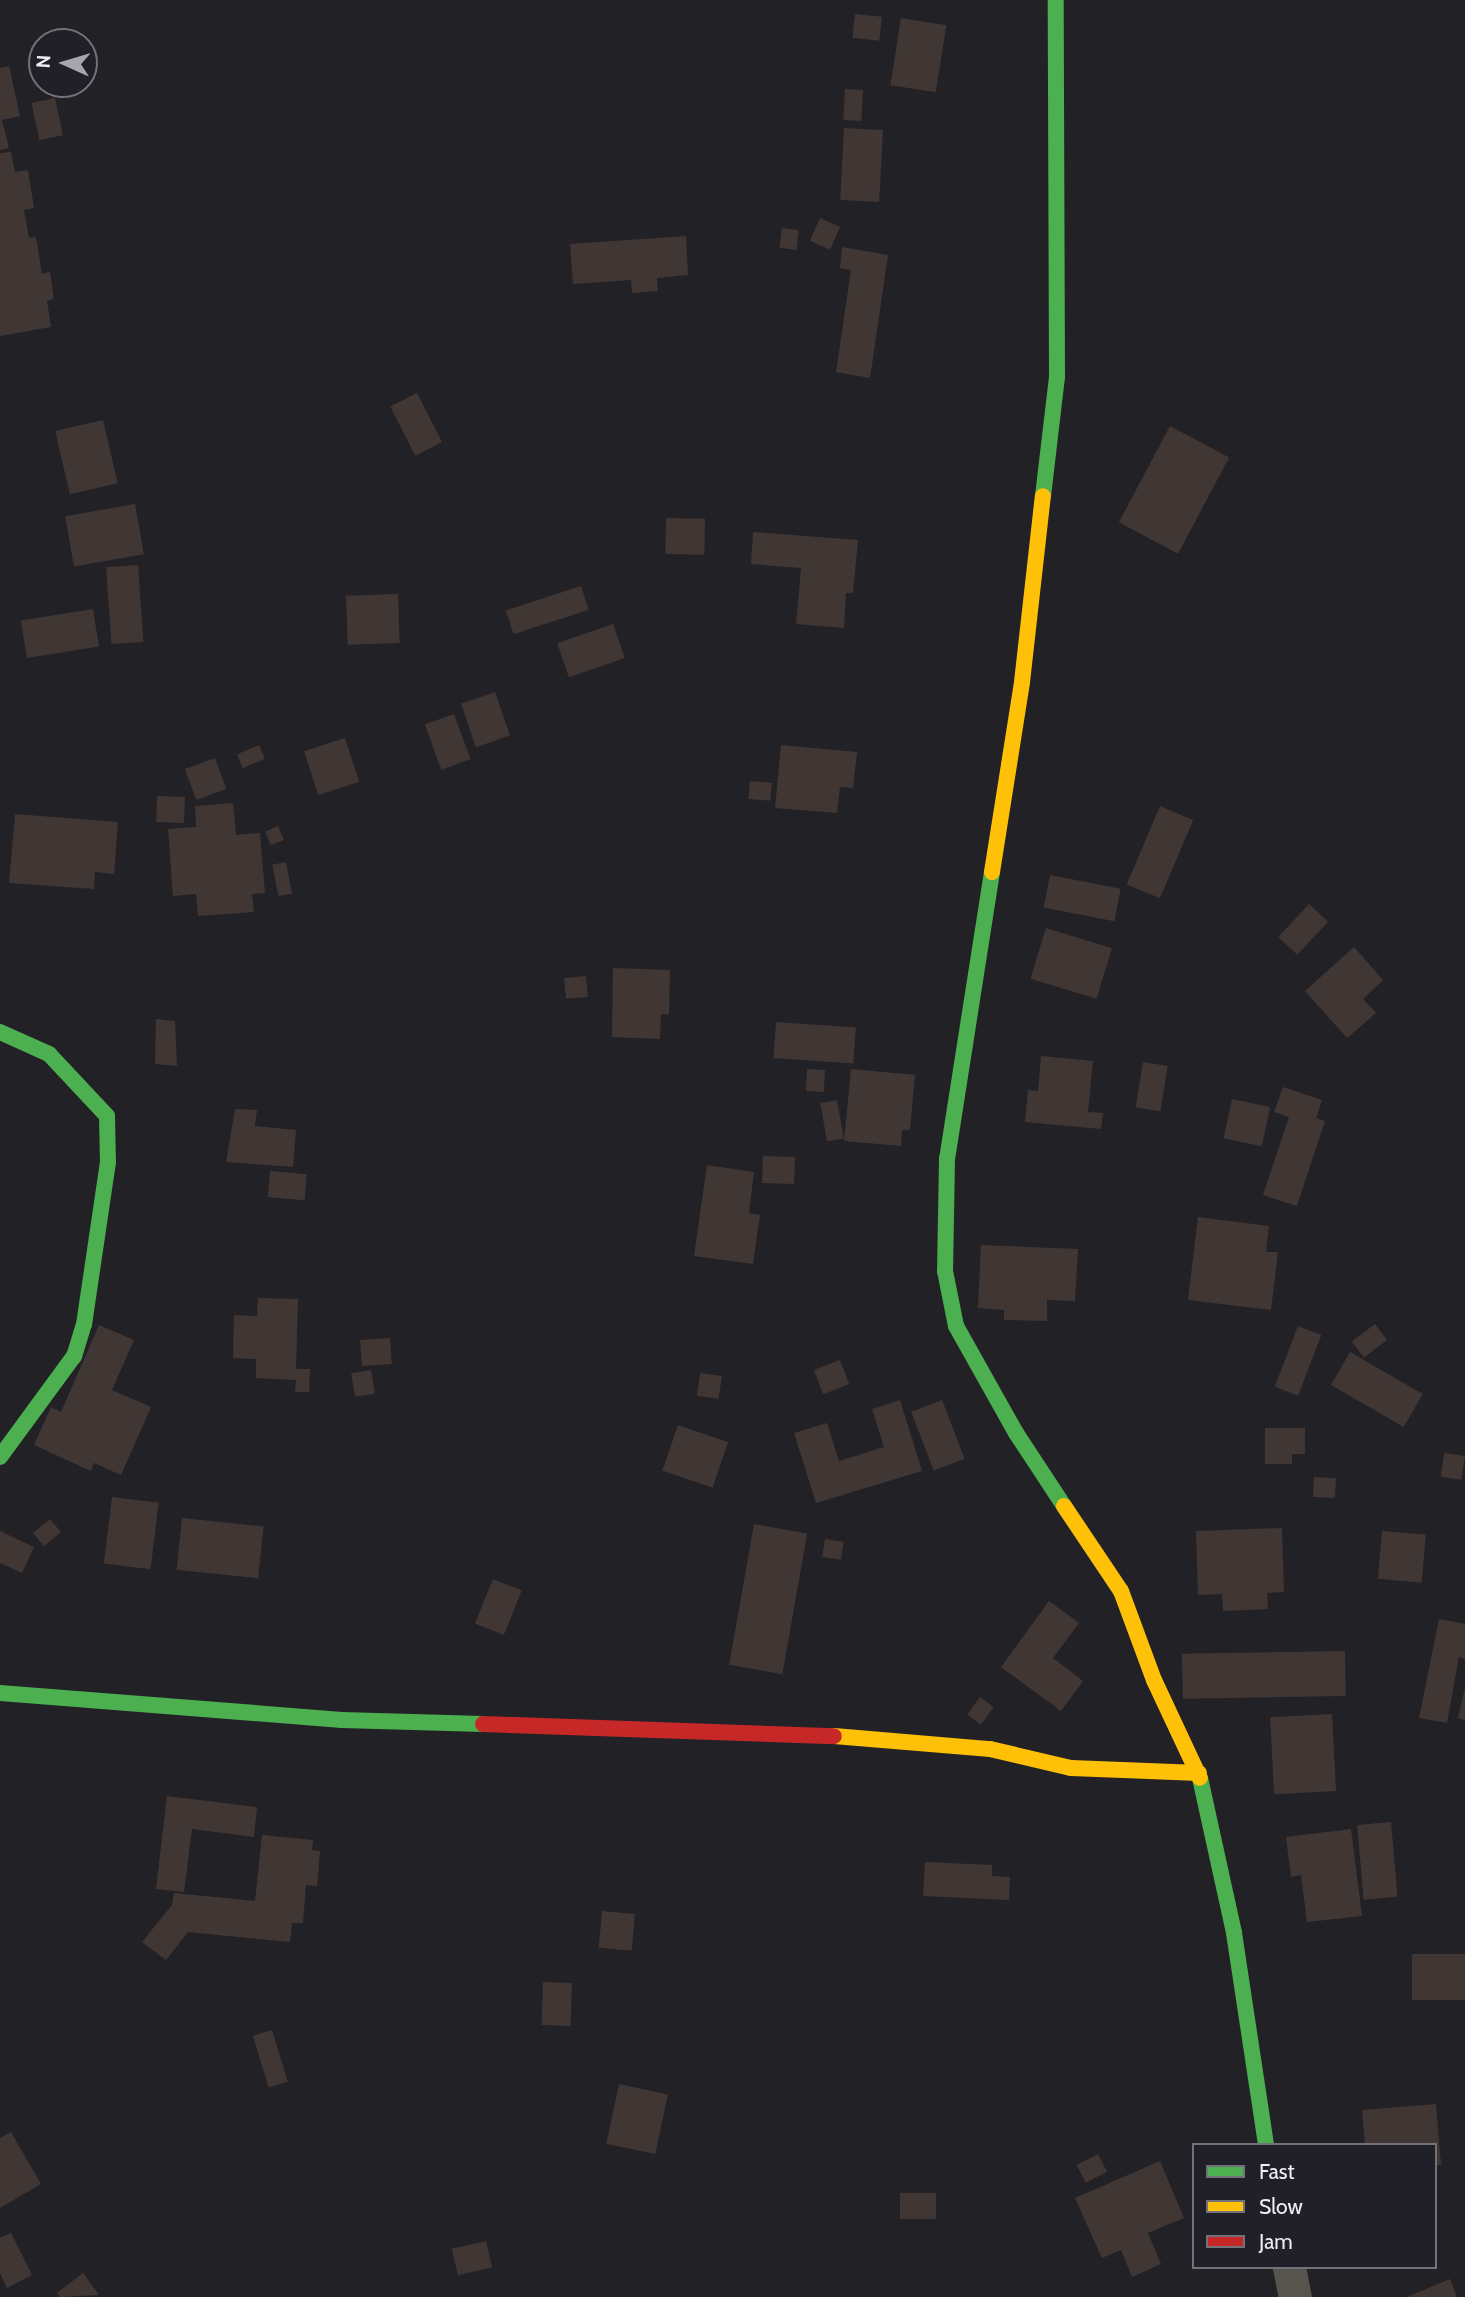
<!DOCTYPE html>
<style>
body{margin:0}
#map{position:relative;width:1465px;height:2297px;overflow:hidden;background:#222126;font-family:Cabin,sans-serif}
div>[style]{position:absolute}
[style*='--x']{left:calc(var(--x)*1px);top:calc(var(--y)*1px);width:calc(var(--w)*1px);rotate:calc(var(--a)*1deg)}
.building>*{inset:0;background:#403734;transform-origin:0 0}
.street>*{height:33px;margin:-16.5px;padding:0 16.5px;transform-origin:16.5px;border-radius:16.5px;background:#57534d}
.fast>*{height:16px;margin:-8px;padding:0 8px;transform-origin:8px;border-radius:8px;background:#4caf50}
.slow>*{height:16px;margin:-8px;padding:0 8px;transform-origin:8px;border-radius:8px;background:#ffc107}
.jam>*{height:16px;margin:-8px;padding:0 8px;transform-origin:8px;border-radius:8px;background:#c62828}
span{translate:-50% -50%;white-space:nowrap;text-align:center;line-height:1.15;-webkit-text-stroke:7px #211f28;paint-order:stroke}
.legend{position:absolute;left:1192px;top:2143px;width:245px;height:126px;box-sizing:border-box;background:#211f28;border:2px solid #73727a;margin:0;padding:9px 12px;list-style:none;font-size:21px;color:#efeef4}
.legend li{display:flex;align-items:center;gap:14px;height:35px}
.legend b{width:35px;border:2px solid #73727a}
.north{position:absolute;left:28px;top:28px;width:70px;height:70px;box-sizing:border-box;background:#211f28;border:2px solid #73727a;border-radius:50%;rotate:274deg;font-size:19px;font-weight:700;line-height:28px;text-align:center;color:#efeef4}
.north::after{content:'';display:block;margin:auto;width:24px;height:32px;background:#a7a6ac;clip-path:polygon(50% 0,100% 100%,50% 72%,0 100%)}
</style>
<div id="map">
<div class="building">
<div style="left:855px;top:14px;width:27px;height:24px;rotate:6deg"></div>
<div style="left:901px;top:18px;width:46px;height:68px;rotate:9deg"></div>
<div style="clip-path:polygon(9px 66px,20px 116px,2px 120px,9px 148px,0 150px,0 68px)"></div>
<div style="left:845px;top:89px;width:18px;height:31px;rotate:3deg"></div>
<div style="left:55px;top:98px;width:38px;height:24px;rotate:78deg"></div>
<div style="left:844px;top:128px;width:39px;height:72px;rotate:3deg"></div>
<div style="clip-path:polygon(11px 152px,15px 172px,28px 170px,34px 208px,24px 210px,29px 238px,36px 237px,42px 274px,50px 272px,54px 299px,47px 301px,51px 327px,0 336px,0 153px)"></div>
<div style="left:820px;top:218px;width:22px;height:25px;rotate:24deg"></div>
<div style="left:782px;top:228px;width:17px;height:20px;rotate:7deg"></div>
<div style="clip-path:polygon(686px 236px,688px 275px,657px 278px,658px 291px,632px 293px,631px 280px,573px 284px,570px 244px)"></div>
<div style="clip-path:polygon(842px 247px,888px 255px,870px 378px,836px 372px,851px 270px,840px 268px)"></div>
<div style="left:417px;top:393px;width:55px;height:30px;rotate:63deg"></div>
<div style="left:103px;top:420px;width:65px;height:49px;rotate:77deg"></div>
<div style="left:1170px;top:426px;width:67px;height:109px;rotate:28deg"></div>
<div style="left:135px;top:504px;width:51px;height:71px;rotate:80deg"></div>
<div style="left:666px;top:518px;width:39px;height:36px;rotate:1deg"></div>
<div style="clip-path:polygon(753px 532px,858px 540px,853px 593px,846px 593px,844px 628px,796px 624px,801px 568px,751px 564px)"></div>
<div style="left:138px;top:565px;width:77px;height:32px;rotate:86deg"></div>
<div style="left:581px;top:586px;width:25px;height:79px;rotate:72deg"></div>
<div style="left:398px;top:594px;width:49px;height:52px;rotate:88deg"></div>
<div style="left:93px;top:609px;width:38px;height:73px;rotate:81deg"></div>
<div style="left:613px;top:624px;width:36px;height:59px;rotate:71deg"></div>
<div style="left:495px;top:692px;width:46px;height:36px;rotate:71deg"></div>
<div style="left:454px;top:714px;width:48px;height:31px;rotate:70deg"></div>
<div style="left:345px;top:738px;width:46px;height:43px;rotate:72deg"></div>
<div style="left:259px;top:745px;width:15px;height:24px;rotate:67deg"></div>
<div style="clip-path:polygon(781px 745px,857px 752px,853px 788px,840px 787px,837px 813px,775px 808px)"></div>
<div style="left:215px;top:758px;width:33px;height:32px;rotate:70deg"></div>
<div style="left:750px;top:781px;width:22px;height:18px;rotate:5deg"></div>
<div style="left:157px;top:796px;width:28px;height:26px;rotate:2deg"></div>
<div style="clip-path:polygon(233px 803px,236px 835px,260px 833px,265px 893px,252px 894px,254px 912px,198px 916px,196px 894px,173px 896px,168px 829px,196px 827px,195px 806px)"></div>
<div style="left:1160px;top:806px;width:36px;height:85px;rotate:23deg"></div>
<div style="clip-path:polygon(15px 814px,118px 822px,114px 874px,95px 872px,94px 889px,9px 883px)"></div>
<div style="left:278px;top:826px;width:15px;height:14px;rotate:67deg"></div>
<div style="left:286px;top:862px;width:32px;height:14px;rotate:79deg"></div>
<div style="left:1050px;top:875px;width:72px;height:33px;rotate:11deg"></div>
<div style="left:1309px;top:904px;width:26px;height:45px;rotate:43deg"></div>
<div style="left:1046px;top:928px;width:69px;height:53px;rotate:17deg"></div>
<div style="clip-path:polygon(1354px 947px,1383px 980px,1363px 999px,1376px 1013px,1347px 1038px,1305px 991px)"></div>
<div style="clip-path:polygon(613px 968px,670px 970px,669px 1014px,661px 1014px,660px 1039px,612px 1037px)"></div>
<div style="left:586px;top:976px;width:21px;height:22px;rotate:85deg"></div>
<div style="clip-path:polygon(156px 1019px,175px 1021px,177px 1066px,155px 1064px)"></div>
<div style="left:776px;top:1022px;width:80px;height:36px;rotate:4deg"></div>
<div style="clip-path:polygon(1041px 1056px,1093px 1061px,1088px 1112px,1103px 1113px,1101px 1129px,1025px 1122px,1028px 1090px,1038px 1091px)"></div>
<div style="left:1143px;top:1062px;width:25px;height:46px;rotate:9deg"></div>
<div style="left:807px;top:1069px;width:18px;height:22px;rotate:3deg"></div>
<div style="clip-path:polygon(851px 1069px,915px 1075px,910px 1130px,902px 1130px,901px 1146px,844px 1141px)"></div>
<div style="clip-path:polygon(1283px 1087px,1322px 1100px,1316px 1118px,1325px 1121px,1297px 1206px,1263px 1195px,1289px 1117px,1274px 1112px)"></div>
<div style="left:1232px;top:1099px;width:39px;height:40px;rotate:12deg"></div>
<div style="left:837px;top:1100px;width:39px;height:17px;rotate:80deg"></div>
<div style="clip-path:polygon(235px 1109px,257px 1110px,255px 1126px,296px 1130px,293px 1167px,226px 1162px)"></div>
<div style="left:763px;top:1156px;width:32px;height:27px;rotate:2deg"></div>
<div style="clip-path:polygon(707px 1165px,754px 1172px,749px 1213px,760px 1215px,753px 1264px,694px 1256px)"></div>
<div style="left:270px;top:1171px;width:37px;height:26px;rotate:5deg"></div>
<div style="clip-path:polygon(1198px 1217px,1269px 1226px,1266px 1252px,1278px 1252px,1271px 1310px,1188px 1300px)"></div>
<div style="clip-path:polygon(981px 1245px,1078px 1249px,1075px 1301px,1047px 1300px,1047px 1321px,1004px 1320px,1004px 1310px,978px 1308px)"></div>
<div style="clip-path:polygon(258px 1298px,298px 1299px,296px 1369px,310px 1369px,309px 1392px,295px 1392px,296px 1380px,256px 1378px,256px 1359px,233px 1358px,234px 1315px,257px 1316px)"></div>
<div style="left:1375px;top:1324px;width:20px;height:29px;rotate:53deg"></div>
<div style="clip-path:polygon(99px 1325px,134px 1340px,112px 1390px,151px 1407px,121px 1475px,94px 1463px,91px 1471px,34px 1445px,51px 1407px,61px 1412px)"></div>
<div style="left:1298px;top:1326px;width:25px;height:65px;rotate:21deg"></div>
<div style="left:390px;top:1338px;width:26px;height:30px;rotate:86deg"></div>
<div style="left:1350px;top:1352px;width:84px;height:38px;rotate:30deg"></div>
<div style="left:840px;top:1360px;width:26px;height:28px;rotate:69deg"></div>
<div style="left:371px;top:1370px;width:24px;height:20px;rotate:81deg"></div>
<div style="left:700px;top:1373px;width:22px;height:23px;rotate:8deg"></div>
<div style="clip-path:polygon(900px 1400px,922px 1471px,816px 1503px,794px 1433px,827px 1423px,839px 1461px,884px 1447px,872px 1409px)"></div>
<div style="left:942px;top:1400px;width:63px;height:33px;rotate:69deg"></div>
<div style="left:678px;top:1425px;width:53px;height:48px;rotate:19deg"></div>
<div style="clip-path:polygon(1265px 1428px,1305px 1428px,1305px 1454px,1292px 1454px,1292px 1464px,1265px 1464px)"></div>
<div style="left:1444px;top:1453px;width:21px;height:24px;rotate:8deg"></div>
<div style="left:1314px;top:1477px;width:22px;height:20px;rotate:3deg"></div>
<div style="left:112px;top:1497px;width:47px;height:67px;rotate:7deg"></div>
<div style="left:182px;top:1518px;width:82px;height:52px;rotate:6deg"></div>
<div style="left:50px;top:1519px;width:17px;height:22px;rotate:50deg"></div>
<div style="left:754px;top:1524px;width:54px;height:143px;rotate:10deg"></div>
<div style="clip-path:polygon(1282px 1528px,1284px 1592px,1267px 1593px,1268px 1609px,1223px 1611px,1222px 1594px,1198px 1595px,1196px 1531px)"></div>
<div style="clip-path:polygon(0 1531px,34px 1547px,22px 1573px,0 1563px)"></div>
<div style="left:1382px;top:1531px;width:44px;height:48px;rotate:5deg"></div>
<div style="left:825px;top:1539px;width:19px;height:18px;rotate:9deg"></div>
<div style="left:493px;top:1579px;width:31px;height:48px;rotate:22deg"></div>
<div style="clip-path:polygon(1049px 1601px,1079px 1623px,1053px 1658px,1083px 1681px,1061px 1711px,1001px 1667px)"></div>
<div style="clip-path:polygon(1439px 1619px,1465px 1624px,1465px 1659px,1459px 1657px,1447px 1723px,1419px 1718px)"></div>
<div style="left:1345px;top:1651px;width:45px;height:163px;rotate:89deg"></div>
<div style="clip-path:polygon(1465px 1688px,1465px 1720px,1458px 1718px)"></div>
<div style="left:980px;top:1697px;width:17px;height:22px;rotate:36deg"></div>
<div style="left:1332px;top:1714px;width:77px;height:62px;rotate:87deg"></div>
<div style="clip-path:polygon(167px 1796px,257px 1807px,254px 1837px,192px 1829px,184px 1892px,156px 1889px)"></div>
<div style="left:1391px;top:1822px;width:75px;height:34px;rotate:85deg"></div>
<div style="clip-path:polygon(1351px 1829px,1362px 1916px,1307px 1922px,1301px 1875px,1291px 1877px,1286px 1837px)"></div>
<div style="clip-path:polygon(262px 1835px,313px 1840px,312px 1850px,320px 1851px,317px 1886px,306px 1885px,303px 1923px,292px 1923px,290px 1942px,188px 1932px,166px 1960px,142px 1942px,172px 1905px,174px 1893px,255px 1901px)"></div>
<div style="clip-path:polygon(925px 1862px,992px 1865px,992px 1876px,1010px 1877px,1009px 1900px,923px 1896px)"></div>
<div style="left:602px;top:1911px;width:33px;height:37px;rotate:5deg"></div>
<div style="left:1465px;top:1954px;width:46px;height:53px;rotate:90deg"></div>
<div style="left:543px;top:1982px;width:29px;height:43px;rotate:2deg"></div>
<div style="left:272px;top:2030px;width:54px;height:20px;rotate:73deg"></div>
<div style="left:619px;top:2084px;width:50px;height:61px;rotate:12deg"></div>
<div style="clip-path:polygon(1436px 2104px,1441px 2165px,1435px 2165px,1435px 2145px,1365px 2145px,1362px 2110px)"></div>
<div style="clip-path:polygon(11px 2132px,41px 2184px,0 2208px,0 2138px)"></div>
<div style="left:1098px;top:2154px;width:20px;height:24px;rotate:63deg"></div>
<div style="clip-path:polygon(1160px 2161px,1184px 2218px,1148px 2233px,1161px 2264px,1132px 2277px,1121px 2250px,1102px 2258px,1075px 2198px)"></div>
<div style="left:900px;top:2193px;width:36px;height:26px"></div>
<div style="clip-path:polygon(11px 2233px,32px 2275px,7px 2288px,0 2273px,0 2238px)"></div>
<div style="left:486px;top:2241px;width:27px;height:35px;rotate:77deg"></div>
<div style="clip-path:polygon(83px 2273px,99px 2295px,60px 2297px,57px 2293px)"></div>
<div style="clip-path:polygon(1450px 2279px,1457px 2297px,1407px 2297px)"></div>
</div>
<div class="street">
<div style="--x:1289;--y:2267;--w:31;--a:79"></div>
</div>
<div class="fast">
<div style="--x:1043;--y:496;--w:120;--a:-83.3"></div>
<div style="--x:1057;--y:377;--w:377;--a:-90.2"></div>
<div style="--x:992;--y:872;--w:291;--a:98.9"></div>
<div style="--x:947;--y:1159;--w:112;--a:91"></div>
<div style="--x:945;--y:1271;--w:56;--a:78.7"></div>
<div style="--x:956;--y:1326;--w:123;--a:60.7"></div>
<div style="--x:1016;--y:1433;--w:87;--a:56.7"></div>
<div style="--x:0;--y:1032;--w:54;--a:24.2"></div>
<div style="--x:49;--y:1054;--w:85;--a:46.9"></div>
<div style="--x:107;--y:1116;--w:46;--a:88.8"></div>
<div style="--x:108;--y:1162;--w:164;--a:98.4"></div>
<div style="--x:84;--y:1324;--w:34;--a:107"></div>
<div style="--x:74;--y:1356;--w:125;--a:126.2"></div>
<div style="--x:0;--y:1693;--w:343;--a:4.5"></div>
<div style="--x:342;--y:1720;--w:141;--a:1.6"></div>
<div style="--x:1200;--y:1778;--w:159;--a:77.6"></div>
<div style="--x:1234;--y:1933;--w:214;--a:81.4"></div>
</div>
<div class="slow">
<div style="--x:992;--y:872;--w:192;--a:-81"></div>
<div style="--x:1022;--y:682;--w:187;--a:-83.6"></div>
<div style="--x:1064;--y:1506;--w:102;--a:56.2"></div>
<div style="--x:1121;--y:1591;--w:95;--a:69.7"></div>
<div style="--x:1154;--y:1680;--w:108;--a:64.9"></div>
<div style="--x:834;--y:1736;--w:157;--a:4.8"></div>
<div style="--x:990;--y:1749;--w:83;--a:13.2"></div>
<div style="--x:1071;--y:1768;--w:128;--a:2.2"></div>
</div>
<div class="jam">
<div style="--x:483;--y:1724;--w:351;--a:2"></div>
</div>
<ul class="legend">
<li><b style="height:9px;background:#4caf50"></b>Fast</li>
<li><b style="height:9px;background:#ffc107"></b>Slow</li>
<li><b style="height:9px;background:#c62828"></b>Jam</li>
</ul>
<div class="north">N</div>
</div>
